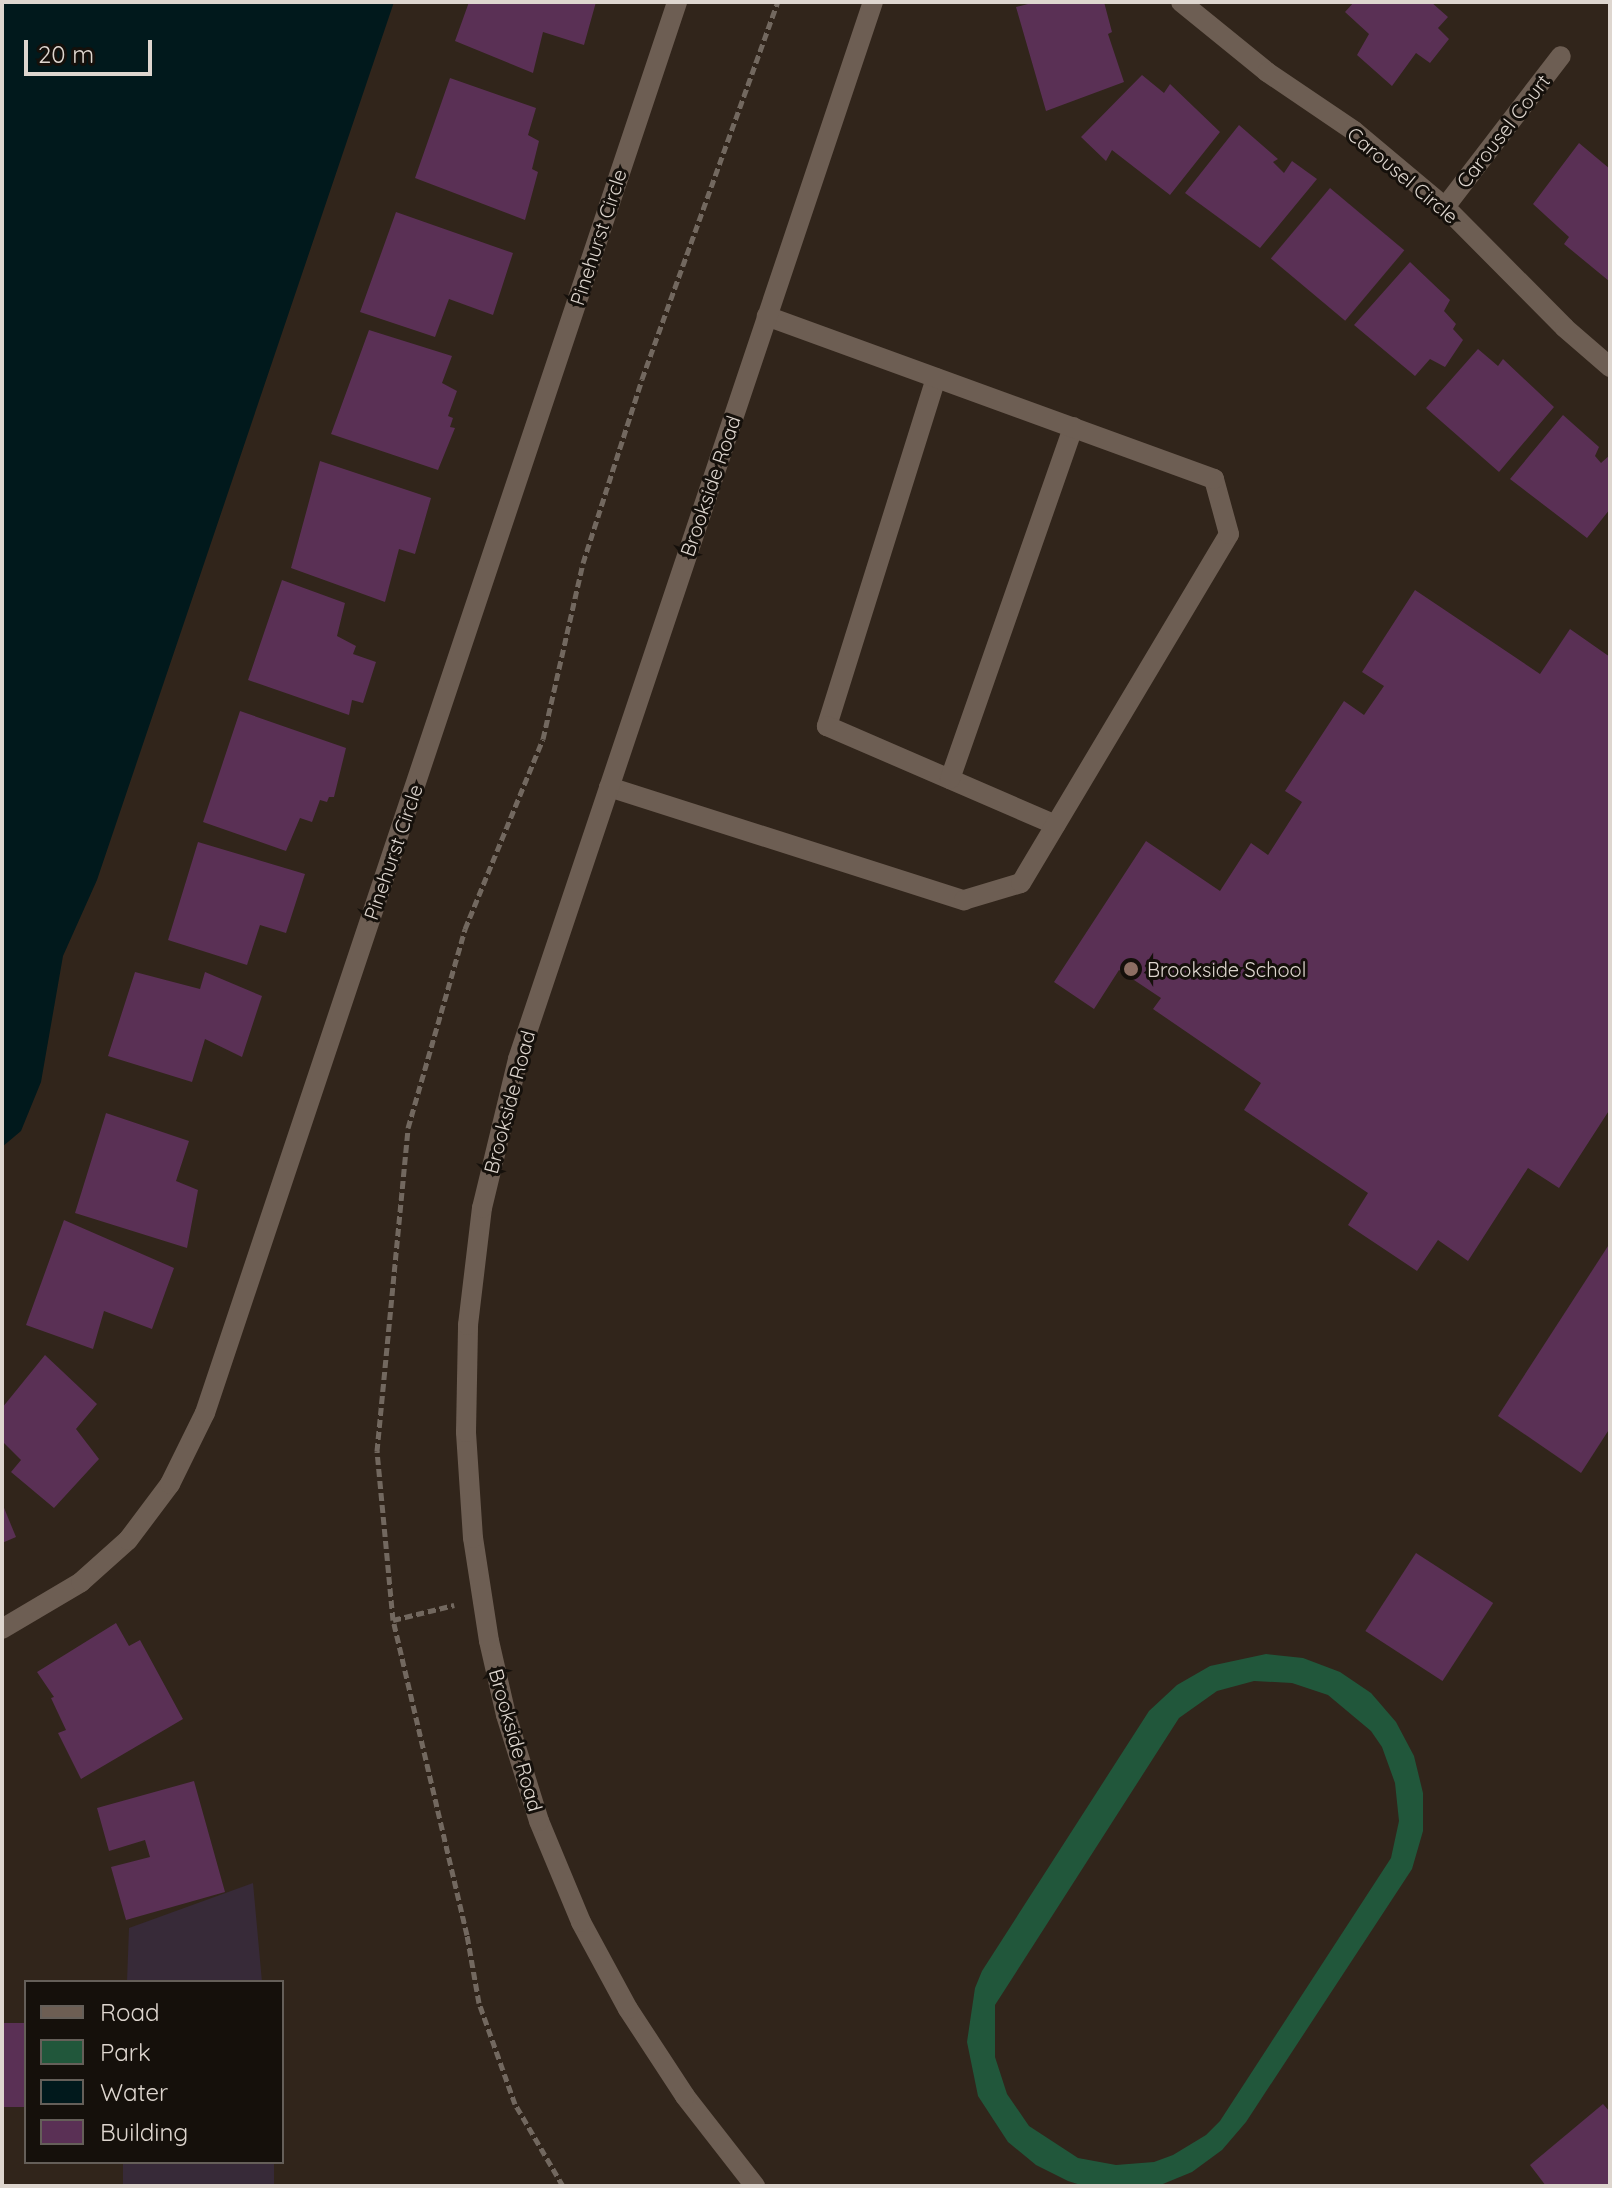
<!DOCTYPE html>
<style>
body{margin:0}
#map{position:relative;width:1612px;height:2188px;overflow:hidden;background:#31251b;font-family:Quicksand,sans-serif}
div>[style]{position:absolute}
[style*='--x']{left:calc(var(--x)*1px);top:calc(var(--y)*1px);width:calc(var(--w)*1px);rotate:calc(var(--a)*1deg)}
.industrial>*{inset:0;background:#372a38;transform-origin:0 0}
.green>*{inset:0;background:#21573b}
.water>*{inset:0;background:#01191c}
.building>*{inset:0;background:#5a3055;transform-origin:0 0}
.path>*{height:5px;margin-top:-2.5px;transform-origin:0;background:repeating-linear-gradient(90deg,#72685f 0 8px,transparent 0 12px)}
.service>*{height:20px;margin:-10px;padding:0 10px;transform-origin:10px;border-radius:10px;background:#6d5e53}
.minor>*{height:20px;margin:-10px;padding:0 10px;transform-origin:10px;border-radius:10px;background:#6d5e53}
.tertiary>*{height:20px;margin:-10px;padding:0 10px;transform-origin:10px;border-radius:10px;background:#6d5e53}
.dots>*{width:22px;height:22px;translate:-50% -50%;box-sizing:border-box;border:4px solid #15100b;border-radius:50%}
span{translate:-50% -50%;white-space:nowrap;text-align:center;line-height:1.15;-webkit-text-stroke:6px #15100b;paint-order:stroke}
.street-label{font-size:20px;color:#ded6cf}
.poi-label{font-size:20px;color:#ded6cf}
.left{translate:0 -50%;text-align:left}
.frame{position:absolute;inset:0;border:4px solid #ded6cf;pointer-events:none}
.legend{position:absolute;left:24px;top:1980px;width:260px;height:184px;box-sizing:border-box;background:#15100b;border:2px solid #655f59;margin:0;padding:10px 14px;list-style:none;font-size:24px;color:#ded6cf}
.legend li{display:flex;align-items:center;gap:16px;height:40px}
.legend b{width:40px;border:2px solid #655f59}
.scale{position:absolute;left:24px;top:40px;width:128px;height:36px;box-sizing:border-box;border:4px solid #ded6cf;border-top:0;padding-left:10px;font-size:24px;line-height:28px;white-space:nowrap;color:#ded6cf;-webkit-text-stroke:6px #15100b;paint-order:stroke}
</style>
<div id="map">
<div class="industrial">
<div style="clip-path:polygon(253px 1883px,262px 1982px,127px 1982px,129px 1928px)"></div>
<div style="left:123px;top:2162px;width:151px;height:24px"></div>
</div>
<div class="green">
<div style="clip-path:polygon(evenodd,1266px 1654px,1303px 1658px,1340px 1672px,1371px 1693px,1396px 1722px,1414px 1756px,1423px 1793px,1423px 1831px,1412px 1869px,1246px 2122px,1222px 2150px,1192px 2172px,1158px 2186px,1084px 2186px,1068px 2181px,1036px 2165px,1008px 2142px,978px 2096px,967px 2042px,975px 1988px,982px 1971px,1149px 1711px,1177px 1685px,1210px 1666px,1266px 1654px,1254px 1681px,1292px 1683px,1328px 1695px,1371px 1731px,1382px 1747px,1395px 1783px,1399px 1821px,1391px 1858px,1220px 2121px,1206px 2135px,1173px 2155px,1154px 2162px,1116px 2165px,1078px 2158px,1029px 2126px,1007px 2094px,995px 2057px,995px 2005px,1179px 1718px,1217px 1691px,1254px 1681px)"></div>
</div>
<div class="water">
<div style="clip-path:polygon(2px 2px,394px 2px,97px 880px,63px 956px,41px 1082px,21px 1131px,2px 1147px)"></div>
</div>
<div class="building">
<div style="clip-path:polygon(469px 2px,596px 2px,584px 45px,543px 32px,533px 73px,455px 41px)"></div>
<div style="clip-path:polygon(1036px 2px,1104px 2px,1112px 32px,1108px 34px,1124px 82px,1046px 111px,1016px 7px)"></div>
<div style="clip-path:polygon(1354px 2px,1431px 2px,1448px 17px,1438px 28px,1449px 39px,1430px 63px,1416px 53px,1392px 86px,1357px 55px,1369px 34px,1345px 12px)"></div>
<div style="clip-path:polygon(1142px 75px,1164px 93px,1170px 84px,1220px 132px,1170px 195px,1112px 150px,1106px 161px,1081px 137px)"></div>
<div style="clip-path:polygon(450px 78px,536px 108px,528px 135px,539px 141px,532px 169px,538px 172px,525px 220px,415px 178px)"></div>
<div style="clip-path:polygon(1239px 125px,1278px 159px,1273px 162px,1284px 173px,1292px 161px,1317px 179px,1260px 248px,1185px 193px)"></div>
<div style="clip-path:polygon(1579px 143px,1610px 169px,1609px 281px,1564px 244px,1569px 237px,1533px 204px)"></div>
<div style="left:1330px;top:188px;width:97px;height:92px;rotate:40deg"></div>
<div style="clip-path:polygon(396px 212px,513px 253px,493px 315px,449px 299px,435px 337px,360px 312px)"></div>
<div style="clip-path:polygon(1410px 262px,1450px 300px,1444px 311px,1456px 324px,1453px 329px,1463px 340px,1445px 367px,1430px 359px,1415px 376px,1354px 325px)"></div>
<div style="clip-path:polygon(369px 330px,452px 356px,442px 383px,457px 391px,448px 416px,453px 418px,450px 427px,455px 428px,438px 470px,331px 434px)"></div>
<div style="clip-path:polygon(1478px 349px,1498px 366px,1503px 359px,1554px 407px,1499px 472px,1426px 408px)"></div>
<div style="clip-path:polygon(1563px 415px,1599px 447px,1595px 456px,1601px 463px,1610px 455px,1610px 509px,1587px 538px,1510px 479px)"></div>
<div style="clip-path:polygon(320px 461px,431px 498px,415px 554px,399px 549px,385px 602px,291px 568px)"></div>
<div style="clip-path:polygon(282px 580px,345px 603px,337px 636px,356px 646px,353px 654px,376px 662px,363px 703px,352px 700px,349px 715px,248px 680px)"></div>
<div style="clip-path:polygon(1415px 590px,1540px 674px,1570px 629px,1610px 657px,1610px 1109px,1559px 1188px,1528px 1168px,1468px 1261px,1438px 1240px,1417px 1271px,1348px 1225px,1368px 1193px,1244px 1110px,1261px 1083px,1153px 1009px,1161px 998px,1119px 970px,1094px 1009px,1054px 982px,1146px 841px,1220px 891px,1251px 843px,1268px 855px,1302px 802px,1285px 791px,1344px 701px,1364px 715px,1384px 686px,1362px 672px)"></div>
<div style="clip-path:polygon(240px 711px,346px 748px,334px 797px,329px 797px,327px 802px,320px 800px,312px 822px,300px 818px,286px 851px,203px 822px)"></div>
<div style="clip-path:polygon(198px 842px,305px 874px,286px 933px,260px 925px,247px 965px,168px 940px)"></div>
<div style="clip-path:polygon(135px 972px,200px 989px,205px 972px,262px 996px,242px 1057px,205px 1039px,192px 1082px,108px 1056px)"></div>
<div style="clip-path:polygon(106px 1113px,189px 1141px,176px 1181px,198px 1190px,187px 1248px,75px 1213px)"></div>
<div style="clip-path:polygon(64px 1220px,174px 1268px,152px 1329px,104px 1311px,93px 1349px,26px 1325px)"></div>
<div style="clip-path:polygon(1610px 1243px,1610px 1428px,1581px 1473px,1498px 1416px)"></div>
<div style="clip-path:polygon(45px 1355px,97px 1404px,76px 1429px,99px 1459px,54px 1508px,11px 1472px,21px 1460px,2px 1441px,2px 1408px)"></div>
<div style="clip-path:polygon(2px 1503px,16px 1537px,2px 1543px)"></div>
<div style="left:1416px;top:1553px;width:92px;height:93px;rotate:33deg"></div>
<div style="clip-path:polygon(116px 1623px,129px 1646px,140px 1640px,183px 1719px,81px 1779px,58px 1733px,66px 1730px,51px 1698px,54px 1697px,37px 1672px)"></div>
<div style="clip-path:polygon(194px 1781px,225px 1892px,126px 1920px,111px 1867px,150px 1857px,145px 1840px,109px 1851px,97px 1808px)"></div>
<div style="left:2px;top:2023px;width:24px;height:84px"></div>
<div style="clip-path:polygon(1603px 2104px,1610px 2112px,1610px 2186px,1546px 2186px,1530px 2165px)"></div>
</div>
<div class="path">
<div style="--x:393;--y:1620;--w:63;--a:-13.8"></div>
<div style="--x:563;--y:2186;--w:95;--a:-120.3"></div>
<div style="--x:515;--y:2104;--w:107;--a:-109.6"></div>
<div style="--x:479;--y:2003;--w:69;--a:-100"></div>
<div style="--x:467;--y:1935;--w:324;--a:-103.2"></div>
<div style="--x:393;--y:1620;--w:170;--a:-95.4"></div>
<div style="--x:377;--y:1451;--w:324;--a:-84.5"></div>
<div style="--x:408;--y:1128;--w:207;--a:-74"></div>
<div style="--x:465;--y:929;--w:205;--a:-67.7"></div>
<div style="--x:543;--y:739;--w:180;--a:-77.2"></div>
<div style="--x:583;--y:563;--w:193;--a:-72.2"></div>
<div style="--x:642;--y:379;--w:401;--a:-70.2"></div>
</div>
<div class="service">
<div style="--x:936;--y:378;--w:365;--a:107.4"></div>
<div style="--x:827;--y:726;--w:249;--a:23.4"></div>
<div style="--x:950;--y:779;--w:373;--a:-70.7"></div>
<div style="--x:609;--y:787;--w:373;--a:17.7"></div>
<div style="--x:964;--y:900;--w:59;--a:-16.6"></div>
<div style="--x:1021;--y:883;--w:406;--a:-59.2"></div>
<div style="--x:1229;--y:534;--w:57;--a:-105.3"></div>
<div style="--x:1214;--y:479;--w:476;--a:-160"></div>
</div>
<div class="minor">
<div style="--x:1181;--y:2;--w:111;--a:39.1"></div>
<div style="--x:1267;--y:72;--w:105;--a:34.1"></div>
<div style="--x:1354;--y:131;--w:119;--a:39.9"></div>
<div style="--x:1445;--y:207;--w:170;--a:45.2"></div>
<div style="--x:1565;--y:328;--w:60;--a:40.9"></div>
<div style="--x:1445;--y:207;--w:190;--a:-52.5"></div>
<div style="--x:2;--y:1629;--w:92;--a:-30.7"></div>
<div style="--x:81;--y:1582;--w:63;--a:-41.8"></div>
<div style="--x:128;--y:1540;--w:70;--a:-53.1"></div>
<div style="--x:170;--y:1484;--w:79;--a:-63.8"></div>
<div style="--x:205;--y:1413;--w:1488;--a:-71.5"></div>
</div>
<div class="tertiary">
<div style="--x:755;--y:2186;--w:114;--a:-127.9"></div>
<div style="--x:685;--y:2096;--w:104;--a:-123.2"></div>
<div style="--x:628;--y:2009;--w:99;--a:-118.4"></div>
<div style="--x:581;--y:1922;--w:109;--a:-112.6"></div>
<div style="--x:539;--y:1821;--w:111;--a:-107.3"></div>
<div style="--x:506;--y:1715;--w:76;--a:-102.9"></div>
<div style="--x:489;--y:1641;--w:104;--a:-98.8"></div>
<div style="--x:473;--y:1538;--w:106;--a:-93.8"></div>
<div style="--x:466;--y:1432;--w:107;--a:-88.9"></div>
<div style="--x:468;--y:1325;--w:118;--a:-83.2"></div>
<div style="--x:482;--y:1208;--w:153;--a:-76.4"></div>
<div style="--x:518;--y:1059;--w:1115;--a:-71.44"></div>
</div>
<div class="dots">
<div style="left:1131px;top:969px;background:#8d6e63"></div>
</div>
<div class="street-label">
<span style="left:1503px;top:131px;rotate:-52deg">Carousel Court</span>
<span style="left:1403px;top:175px;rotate:40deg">Carousel Circle</span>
<span style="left:598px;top:237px;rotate:-72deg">Pinehurst Circle</span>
<span style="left:710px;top:486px;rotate:-71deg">Brookside Road</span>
<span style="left:393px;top:852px;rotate:-71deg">Pinehurst Circle</span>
<span style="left:509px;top:1102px;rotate:-75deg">Brookside Road</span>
<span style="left:516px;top:1740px;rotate:74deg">Brookside Road</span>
</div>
<div class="poi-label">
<span class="left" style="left:1147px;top:969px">Brookside School</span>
</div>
<div class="frame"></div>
<ul class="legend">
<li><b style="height:10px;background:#6d5e53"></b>Road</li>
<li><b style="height:22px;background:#21573b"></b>Park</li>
<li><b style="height:22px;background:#01191c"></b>Water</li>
<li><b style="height:22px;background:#5a3055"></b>Building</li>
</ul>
<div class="scale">20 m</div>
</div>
